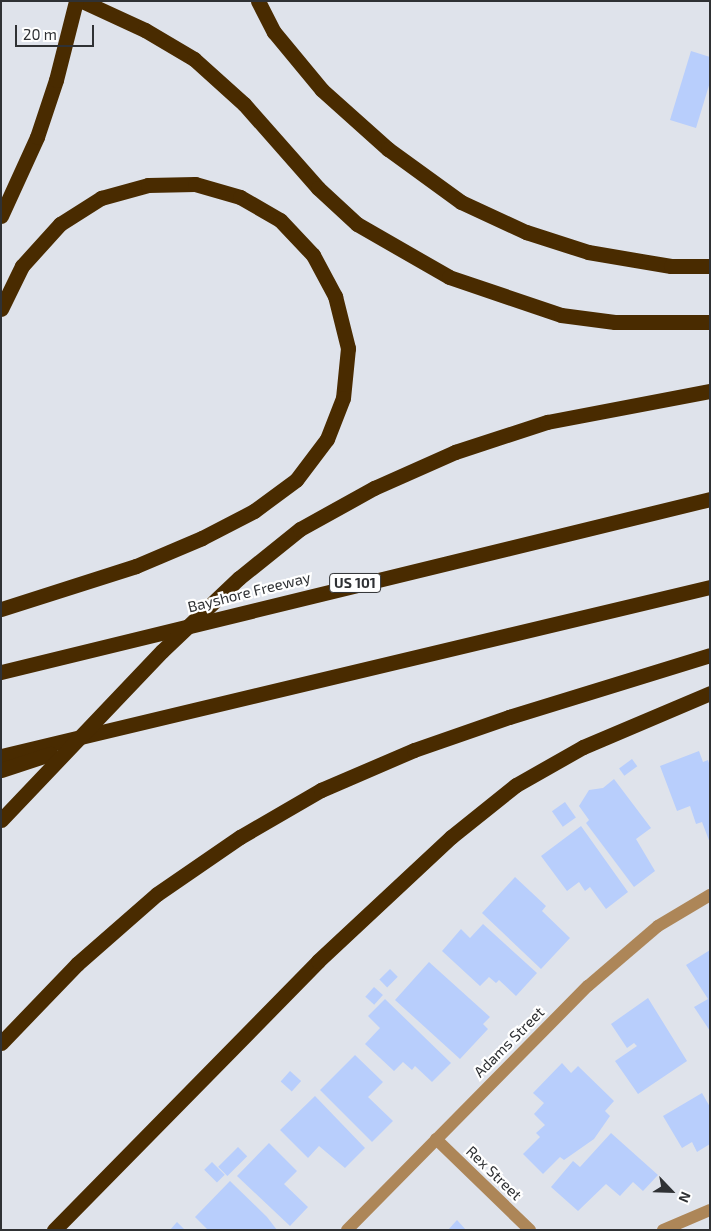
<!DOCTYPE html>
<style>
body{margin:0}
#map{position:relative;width:711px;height:1231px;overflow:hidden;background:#dfe3eb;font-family:"Exo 2",sans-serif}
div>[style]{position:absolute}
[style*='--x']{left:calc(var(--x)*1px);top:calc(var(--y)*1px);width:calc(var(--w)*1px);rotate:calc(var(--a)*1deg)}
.building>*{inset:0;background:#b8cefc;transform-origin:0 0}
.minor>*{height:12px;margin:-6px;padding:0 6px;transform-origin:6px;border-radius:6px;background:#ad8658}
.highway>*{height:15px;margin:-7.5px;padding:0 7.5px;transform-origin:7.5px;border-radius:7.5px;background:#492b00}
span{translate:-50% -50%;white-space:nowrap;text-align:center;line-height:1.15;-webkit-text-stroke:4.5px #fff;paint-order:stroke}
.shield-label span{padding:1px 4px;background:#fff;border:1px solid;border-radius:4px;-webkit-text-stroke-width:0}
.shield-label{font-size:14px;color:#2f3134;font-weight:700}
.street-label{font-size:15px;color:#2f3134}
.frame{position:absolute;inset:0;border:2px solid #2f3134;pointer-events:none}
.north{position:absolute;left:646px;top:1166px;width:50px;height:50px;-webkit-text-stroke:4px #fff;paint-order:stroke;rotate:114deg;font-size:14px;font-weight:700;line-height:20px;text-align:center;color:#2f3134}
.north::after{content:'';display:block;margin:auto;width:18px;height:22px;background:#2f3134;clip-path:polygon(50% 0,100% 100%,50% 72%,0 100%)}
.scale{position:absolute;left:15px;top:25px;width:79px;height:22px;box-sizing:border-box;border:2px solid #2f3134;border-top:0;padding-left:6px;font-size:15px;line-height:18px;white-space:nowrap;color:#2f3134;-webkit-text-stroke:4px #fff;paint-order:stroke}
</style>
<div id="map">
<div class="building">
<div style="clip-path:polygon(691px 51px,710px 57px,710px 82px,696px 128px,670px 120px)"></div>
<div style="clip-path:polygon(699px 751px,703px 762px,708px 760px,710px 766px,710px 843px,702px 822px,696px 824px,690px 806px,677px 811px,660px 766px)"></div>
<div style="left:632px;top:759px;width:9px;height:16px;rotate:54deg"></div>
<div style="clip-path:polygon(614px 779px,651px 828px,636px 839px,655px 871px,634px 887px,586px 823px,589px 820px,579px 806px,589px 790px,603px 788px)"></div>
<div style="left:565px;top:802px;width:19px;height:16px;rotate:55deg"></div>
<div style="clip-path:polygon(581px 826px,628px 892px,606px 909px,590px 887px,585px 891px,579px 882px,567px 891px,541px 856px)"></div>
<div style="clip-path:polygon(515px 877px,546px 906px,542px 911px,570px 938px,541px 969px,482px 913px)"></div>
<div style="clip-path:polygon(483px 924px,537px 973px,516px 996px,499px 980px,496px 983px,489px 977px,480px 986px,442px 951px,461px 929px,470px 938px)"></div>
<div style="clip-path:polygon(710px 950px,710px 1031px,694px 1007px,708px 999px,686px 965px)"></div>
<div style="clip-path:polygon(429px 962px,490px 1017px,483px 1024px,488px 1029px,460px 1059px,395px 1000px)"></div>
<div style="left:390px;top:969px;width:11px;height:15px;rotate:45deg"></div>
<div style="left:374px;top:987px;width:12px;height:13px;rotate:42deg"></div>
<div style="clip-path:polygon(648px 998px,687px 1061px,638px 1094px,615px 1061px,637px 1046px,634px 1043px,627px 1048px,611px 1024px)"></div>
<div style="clip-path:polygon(385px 999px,451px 1063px,432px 1082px,415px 1066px,412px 1070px,403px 1062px,394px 1071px,365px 1044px,380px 1028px,368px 1016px)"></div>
<div style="clip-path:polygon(355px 1055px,383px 1082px,368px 1097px,393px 1121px,372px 1142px,320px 1090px)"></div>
<div style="clip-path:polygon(562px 1063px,571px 1073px,578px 1066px,614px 1101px,605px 1111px,610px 1116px,594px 1139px,564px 1160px,560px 1157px,543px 1174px,523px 1154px,540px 1137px,536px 1133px,545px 1125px,534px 1114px,544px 1103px,533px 1093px)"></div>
<div style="left:290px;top:1071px;width:15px;height:14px;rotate:42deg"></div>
<div style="clip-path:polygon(702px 1093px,710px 1107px,710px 1144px,697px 1152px,692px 1142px,682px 1148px,663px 1116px)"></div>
<div style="clip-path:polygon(315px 1096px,365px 1148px,345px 1168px,319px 1146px,308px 1158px,280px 1130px)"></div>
<div style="clip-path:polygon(611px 1133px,658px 1175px,643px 1191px,633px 1182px,620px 1196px,606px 1184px,578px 1211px,551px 1187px,573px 1161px,580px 1167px)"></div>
<div style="clip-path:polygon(269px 1143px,297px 1171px,284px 1184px,308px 1207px,290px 1226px,237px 1176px)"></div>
<div style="left:238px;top:1147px;width:13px;height:28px;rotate:45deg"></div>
<div style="left:212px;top:1162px;width:18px;height:11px;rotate:45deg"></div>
<div style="clip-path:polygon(230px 1181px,267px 1217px,277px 1230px,208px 1230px,195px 1217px)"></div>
<div style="clip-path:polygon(457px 1220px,466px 1230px,448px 1230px)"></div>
<div style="clip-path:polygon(177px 1222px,185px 1230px,170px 1230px)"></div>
</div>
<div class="minor">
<div style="--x:436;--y:1139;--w:131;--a:44.1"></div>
<div style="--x:347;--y:1230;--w:343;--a:-45.4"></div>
<div style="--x:588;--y:986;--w:92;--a:-40.6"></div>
<div style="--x:658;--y:926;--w:61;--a:-30.8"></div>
<div style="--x:663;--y:1230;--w:51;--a:-23.1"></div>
</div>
<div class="highway">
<div style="--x:82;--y:1;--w:69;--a:24.7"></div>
<div style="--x:145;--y:30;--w:57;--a:30.6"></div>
<div style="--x:194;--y:59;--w:67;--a:42"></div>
<div style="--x:244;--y:104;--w:112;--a:48.6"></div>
<div style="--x:318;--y:188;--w:53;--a:42.7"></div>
<div style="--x:357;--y:224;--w:106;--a:29.9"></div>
<div style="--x:449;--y:277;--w:118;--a:18.7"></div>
<div style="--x:561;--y:315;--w:54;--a:7.4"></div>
<div style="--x:615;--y:322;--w:95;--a:0"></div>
<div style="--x:258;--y:1;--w:35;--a:63"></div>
<div style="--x:274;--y:32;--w:75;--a:50.4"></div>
<div style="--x:322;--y:90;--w:89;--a:41.8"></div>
<div style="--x:388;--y:149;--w:90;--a:36"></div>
<div style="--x:461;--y:202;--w:72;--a:24.8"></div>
<div style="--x:526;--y:232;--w:65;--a:17.9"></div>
<div style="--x:588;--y:252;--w:84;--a:9.6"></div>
<div style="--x:671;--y:266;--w:39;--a:0"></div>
<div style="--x:1;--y:216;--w:87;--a:-65.5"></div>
<div style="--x:37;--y:137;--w:60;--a:-71.6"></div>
<div style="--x:56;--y:80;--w:81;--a:-75.8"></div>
<div style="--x:1;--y:309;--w:48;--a:-64"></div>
<div style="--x:22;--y:266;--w:57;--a:-47.9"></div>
<div style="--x:60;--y:224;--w:49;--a:-32.4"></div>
<div style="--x:101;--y:198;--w:49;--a:-15.5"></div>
<div style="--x:148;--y:185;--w:47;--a:-1.2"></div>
<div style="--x:195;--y:184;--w:47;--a:16.1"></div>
<div style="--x:240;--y:197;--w:46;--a:29.9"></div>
<div style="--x:280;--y:220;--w:48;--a:46.7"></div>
<div style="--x:313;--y:255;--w:47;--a:61.8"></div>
<div style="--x:335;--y:296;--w:54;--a:76"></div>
<div style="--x:348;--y:348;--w:50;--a:95.7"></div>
<div style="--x:343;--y:398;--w:44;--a:111.3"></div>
<div style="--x:327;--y:439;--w:51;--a:127.1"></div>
<div style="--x:296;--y:480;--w:52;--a:143.6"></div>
<div style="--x:254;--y:511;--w:59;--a:152.6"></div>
<div style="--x:202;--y:538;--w:72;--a:157"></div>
<div style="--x:136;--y:566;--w:142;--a:162.3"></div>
<div style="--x:1;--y:672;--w:730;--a:-13.71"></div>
<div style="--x:1;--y:756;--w:729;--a:-13.41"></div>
<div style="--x:1;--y:770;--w:52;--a:-18.1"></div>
<div style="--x:1;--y:820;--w:233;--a:-46.4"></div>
<div style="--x:162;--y:651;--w:106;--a:-43.5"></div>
<div style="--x:239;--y:578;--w:78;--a:-38.8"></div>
<div style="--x:300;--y:529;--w:85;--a:-29"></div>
<div style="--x:374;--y:488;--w:89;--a:-24"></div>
<div style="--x:455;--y:452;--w:97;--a:-18.1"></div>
<div style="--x:547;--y:422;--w:166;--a:-10.8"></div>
<div style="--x:1;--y:1043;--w:110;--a:-46.1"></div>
<div style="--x:77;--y:964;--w:106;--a:-41.2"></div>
<div style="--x:157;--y:894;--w:101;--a:-34.5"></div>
<div style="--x:240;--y:837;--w:94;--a:-30.1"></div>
<div style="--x:321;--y:790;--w:101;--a:-23.3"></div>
<div style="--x:414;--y:750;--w:101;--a:-19.2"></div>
<div style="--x:509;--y:717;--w:210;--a:-17.1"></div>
<div style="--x:54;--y:1230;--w:377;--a:-45.5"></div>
<div style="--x:318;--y:961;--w:182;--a:-43"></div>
<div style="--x:451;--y:837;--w:83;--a:-38.7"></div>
<div style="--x:516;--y:785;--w:77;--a:-29.6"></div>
<div style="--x:583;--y:747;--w:138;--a:-23"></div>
</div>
<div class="shield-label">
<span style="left:355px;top:583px">US 101</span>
</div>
<div class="street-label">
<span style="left:249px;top:592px;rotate:-14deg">Bayshore Freeway</span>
<span style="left:509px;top:1042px;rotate:-45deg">Adams Street</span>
<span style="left:494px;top:1173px;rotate:44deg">Rex Street</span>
</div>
<div class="frame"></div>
<div class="north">N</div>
<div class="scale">20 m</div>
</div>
